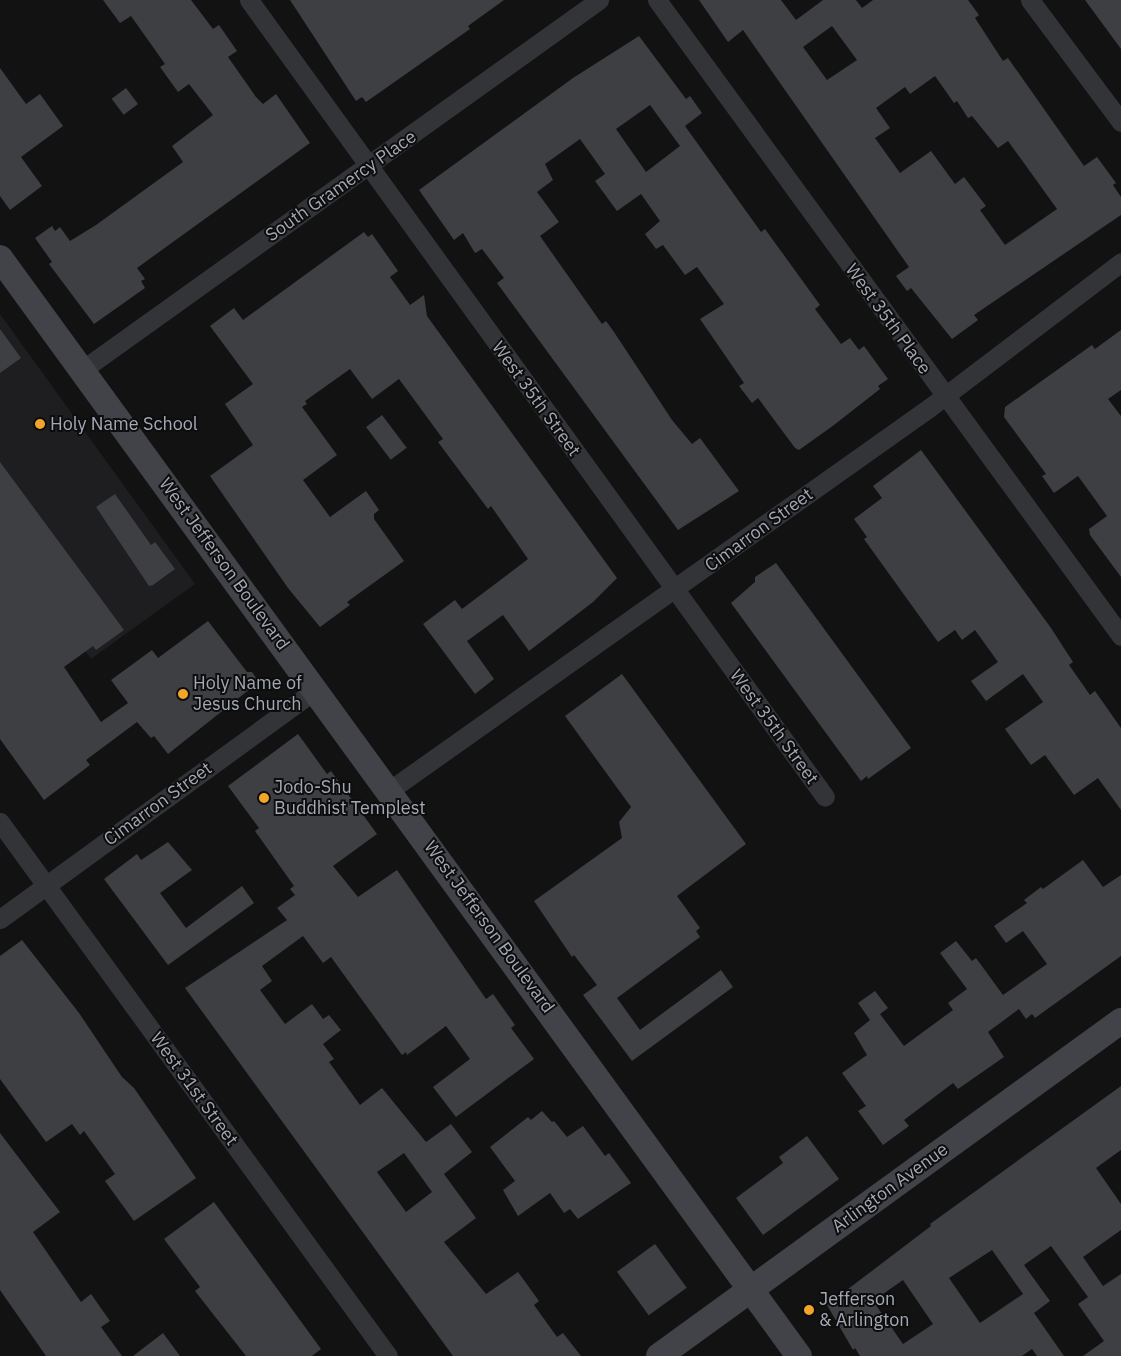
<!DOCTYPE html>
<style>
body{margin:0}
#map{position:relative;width:1121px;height:1356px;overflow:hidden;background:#121213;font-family:"IBM Plex Sans",sans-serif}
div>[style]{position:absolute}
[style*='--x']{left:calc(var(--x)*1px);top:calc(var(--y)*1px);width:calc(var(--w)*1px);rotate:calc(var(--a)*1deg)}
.built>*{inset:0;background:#1e1e20}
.building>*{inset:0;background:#3e3f43;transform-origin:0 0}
.minor>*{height:19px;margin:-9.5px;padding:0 9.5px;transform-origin:9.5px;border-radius:9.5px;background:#333438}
.secondary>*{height:26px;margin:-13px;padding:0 13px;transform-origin:13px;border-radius:13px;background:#414348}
.dots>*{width:14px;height:14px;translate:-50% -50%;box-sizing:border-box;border:2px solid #0d0d0e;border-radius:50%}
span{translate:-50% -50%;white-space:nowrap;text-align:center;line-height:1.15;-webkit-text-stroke:4px #0d0d0e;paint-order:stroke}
.street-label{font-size:18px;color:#a3a9b4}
.poi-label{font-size:18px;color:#a3a9b4}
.left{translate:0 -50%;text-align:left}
</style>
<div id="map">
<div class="built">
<div style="clip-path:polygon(0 314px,195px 584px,91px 659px,0 533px)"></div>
</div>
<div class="building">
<div style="clip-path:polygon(103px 0,191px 0,213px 29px,219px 25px,237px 51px,228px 57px,256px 97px,263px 104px,276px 94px,310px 143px,137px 268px,145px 279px,141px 281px,145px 288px,94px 324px,49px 264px,52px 262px,35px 238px,52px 226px,55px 231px,60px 227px,70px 241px,96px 225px,183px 162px,172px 146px,213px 115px,189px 84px,178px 92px,160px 67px,165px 64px,131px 16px,120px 23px)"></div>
<div style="clip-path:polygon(290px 0,504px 0,468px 26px,470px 29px,366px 102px,362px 97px,356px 101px)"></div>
<div style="clip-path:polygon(evenodd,699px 0,781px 0,796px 20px,823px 0,856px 0,862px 8px,873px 0,968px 0,979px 15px,975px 18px,1003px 61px,1008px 58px,1084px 166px,1097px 157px,1116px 183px,1113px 185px,1121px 197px,1121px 215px,974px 315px,978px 320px,952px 339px,911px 288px,907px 291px,896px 276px,909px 267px,743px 30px,728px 42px,699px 0,832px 26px,857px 60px,827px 80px,803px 47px,832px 26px,699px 0,935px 76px,954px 103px,957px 101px,968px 118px,972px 116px,998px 148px,1008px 141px,1057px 209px,1005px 245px,980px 210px,986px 206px,964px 177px,955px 184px,931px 151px,900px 173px,875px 138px,890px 128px,876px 108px,905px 87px,910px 94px,935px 76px)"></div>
<div style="clip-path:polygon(1085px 0,1121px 0,1121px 49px)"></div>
<div style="clip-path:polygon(evenodd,639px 36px,686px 99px,690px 96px,702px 113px,685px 126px,761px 232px,765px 229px,820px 305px,815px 309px,841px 344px,850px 338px,859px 350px,864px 346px,888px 379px,878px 386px,880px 389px,834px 425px,799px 450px,795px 448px,758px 398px,752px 403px,739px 386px,744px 383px,700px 319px,724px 304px,697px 267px,685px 275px,663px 245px,656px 249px,645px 234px,660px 221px,641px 194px,617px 211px,595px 181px,605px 174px,580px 139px,545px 164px,553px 180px,537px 192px,559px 222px,540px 236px,602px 324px,606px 321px,614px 332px,672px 420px,692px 444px,700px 438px,739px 491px,678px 530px,497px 283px,504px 278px,482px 249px,475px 253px,463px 233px,454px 240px,419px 190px,573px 78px,639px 36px,650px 105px,680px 146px,646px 172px,616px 129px,650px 105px)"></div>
<div style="clip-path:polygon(0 68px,26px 104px,40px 94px,63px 126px,21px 157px,42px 186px,10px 210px,0 196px)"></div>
<div style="left:126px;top:88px;width:20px;height:18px;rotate:53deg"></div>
<div style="clip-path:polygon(364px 232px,368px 237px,372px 234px,398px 271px,390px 277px,410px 305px,424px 295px,427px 316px,617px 578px,593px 602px,529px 651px,503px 615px,467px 641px,494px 679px,475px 694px,423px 624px,455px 600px,462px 609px,528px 559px,491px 506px,488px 509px,438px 442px,443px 439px,399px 379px,372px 399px,350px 369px,305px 401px,307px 404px,302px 407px,337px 455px,303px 480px,330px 517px,366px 491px,379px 510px,374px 514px,374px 519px,404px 561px,347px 602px,350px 605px,320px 627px,288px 588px,210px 476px,253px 445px,225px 404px,253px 384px,210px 326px,234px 308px,243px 320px)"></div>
<div style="clip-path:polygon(0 329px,21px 358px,0 373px)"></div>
<div style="clip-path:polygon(1121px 330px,1121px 390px,1108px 399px,1121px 416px,1121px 577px,1090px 535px,1089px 529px,1107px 516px,1078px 476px,1054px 493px,1042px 476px,1046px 474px,1004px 417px,1005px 407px,1092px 345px,1095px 349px)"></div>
<div style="left:382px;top:415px;width:41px;height:20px;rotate:53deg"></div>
<div style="clip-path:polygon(921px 450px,1051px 628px,1073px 662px,1069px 665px,1090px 695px,1095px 691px,1121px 728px,1121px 810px,1098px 778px,1074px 795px,1045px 755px,1031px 765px,1005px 729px,1043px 702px,1023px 674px,986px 701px,971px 681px,998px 662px,975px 630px,962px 640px,955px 630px,938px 642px,864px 539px,867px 537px,854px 519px,882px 498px,873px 486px)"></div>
<div style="clip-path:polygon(0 462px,124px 630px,96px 650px,93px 646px,64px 667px,101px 722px,128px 703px,111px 680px,152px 650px,158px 658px,208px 621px,247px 672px,252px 672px,259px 682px,168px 754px,154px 736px,151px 738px,137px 722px,86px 760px,90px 765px,44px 800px,0 739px)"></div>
<div style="clip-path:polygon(115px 494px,151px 545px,155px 542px,175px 569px,153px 585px,149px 586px,96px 507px)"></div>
<div style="clip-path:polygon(776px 563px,911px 748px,868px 779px,867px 776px,861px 781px,731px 603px,755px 582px,755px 577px)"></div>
<div style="clip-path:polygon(622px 674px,746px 844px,677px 896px,700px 928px,696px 931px,700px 937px,617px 998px,640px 1030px,721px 970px,733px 987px,632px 1061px,583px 995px,597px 985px,574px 955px,572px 957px,534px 901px,622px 838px,619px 822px,631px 807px,565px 716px)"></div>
<div style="clip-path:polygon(evenodd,298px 734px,327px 774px,331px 771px,377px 834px,333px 866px,358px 897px,397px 870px,486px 999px,493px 994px,515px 1025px,511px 1028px,534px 1059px,456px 1117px,433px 1087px,470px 1059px,446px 1026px,407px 1055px,406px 1052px,402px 1055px,331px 957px,323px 963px,303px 936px,262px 966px,272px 981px,260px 990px,285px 1024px,312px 1004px,323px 1019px,329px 1015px,341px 1030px,323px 1044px,334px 1059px,329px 1062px,360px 1105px,382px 1088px,426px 1142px,451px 1124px,472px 1152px,444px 1174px,476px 1218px,444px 1242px,486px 1294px,518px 1272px,539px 1301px,534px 1305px,557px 1337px,563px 1333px,581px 1356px,453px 1356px,185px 988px,287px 920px,277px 908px,295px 895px,290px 889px,294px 886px,255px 831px,259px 828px,228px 786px,298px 734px,404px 1153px,432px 1192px,406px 1212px,377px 1172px,404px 1153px)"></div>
<div style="clip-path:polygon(168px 842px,192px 870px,160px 893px,186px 928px,242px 886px,254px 903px,168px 965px,104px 879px,137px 854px,141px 860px)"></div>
<div style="clip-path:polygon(1083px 860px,1103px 887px,1121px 875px,1121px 956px,1035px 1018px,1032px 1014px,1026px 1019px,1019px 1009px,988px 1032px,1004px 1057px,958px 1089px,953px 1083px,904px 1120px,909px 1126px,883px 1145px,858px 1111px,866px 1106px,842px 1073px,867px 1055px,854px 1033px,870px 1020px,858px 1003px,875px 991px,888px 1008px,880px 1014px,904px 1046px,953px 1010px,948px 1003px,967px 989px,940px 953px,956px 941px,972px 961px,976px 958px,1003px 995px,1047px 964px,1023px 931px,1006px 943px,994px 926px,1027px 903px,1024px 900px,1041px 887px,1043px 889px)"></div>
<div style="clip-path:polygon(22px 940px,79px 1013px,122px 1077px,134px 1088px,196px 1178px,134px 1221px,105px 1181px,115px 1174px,84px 1131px,80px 1135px,72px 1124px,46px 1142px,0 1079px,0 956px)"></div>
<div style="clip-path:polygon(evenodd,1121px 1086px,1121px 1150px,1096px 1168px,1121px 1204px,1121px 1230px,1083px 1257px,1103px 1286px,1121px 1274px,1121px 1356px,1083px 1356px,1104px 1341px,1078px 1304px,1088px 1297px,1051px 1246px,1024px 1265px,1050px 1301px,1034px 1313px,1064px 1356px,1037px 1356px,1032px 1349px,1022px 1356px,860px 1356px,855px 1348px,853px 1350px,827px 1305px,931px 1226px,930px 1224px,1121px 1086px,992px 1250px,1023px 1294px,980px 1323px,949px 1278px,992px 1250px,1121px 1086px,903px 1280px,933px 1324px,903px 1344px,873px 1301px,903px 1280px)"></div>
<div style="clip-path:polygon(542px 1111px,552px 1122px,554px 1121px,567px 1137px,583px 1126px,605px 1156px,609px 1153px,631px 1183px,578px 1219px,570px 1209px,564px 1213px,550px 1193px,518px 1216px,503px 1190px,515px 1181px,490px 1147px,528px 1117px,531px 1120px)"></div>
<div style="clip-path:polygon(0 1133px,60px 1212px,33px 1232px,81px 1302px,91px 1294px,110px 1321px,101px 1327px,122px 1356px,46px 1356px,0 1290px)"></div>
<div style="clip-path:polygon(807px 1136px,839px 1179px,763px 1235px,736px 1198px,783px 1163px,779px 1157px)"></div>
<div style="clip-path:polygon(214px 1202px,321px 1349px,312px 1356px,246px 1356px,195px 1291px,200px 1287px,164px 1239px)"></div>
<div style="left:655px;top:1244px;width:54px;height:47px;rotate:54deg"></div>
<div style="clip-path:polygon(163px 1333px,180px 1356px,133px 1356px)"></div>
</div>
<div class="minor">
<div style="--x:249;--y:0;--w:983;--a:54.14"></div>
<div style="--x:657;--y:0;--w:787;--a:53.89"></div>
<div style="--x:1030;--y:0;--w:152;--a:53.3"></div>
<div style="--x:82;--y:370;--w:636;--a:-35.59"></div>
<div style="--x:390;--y:790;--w:661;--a:-35.33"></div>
<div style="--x:929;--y:408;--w:241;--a:-37.2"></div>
<div style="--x:0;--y:822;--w:660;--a:54"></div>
<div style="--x:0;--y:919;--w:391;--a:-36"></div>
</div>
<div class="secondary">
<div style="--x:0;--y:258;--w:1358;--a:53.96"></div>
<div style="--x:659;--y:1356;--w:571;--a:-35.95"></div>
</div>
<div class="dots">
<div style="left:40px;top:424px;background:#f3a42a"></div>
<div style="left:183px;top:694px;background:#f3a42a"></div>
<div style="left:264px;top:798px;background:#f3a42a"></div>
<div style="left:809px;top:1310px;background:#f3a42a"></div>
</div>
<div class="street-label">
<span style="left:341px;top:186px;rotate:-35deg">South Gramercy Place</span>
<span style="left:888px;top:319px;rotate:54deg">West 35th Place</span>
<span style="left:536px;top:399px;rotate:54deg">West 35th Street</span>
<span style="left:759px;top:530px;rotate:-36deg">Cimarron Street</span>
<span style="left:224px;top:564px;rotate:54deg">West Jefferson Boulevard</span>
<span style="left:774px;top:727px;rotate:54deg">West 35th Street</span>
<span style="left:158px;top:804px;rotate:-36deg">Cimarron Street</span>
<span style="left:489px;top:927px;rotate:54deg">West Jefferson Boulevard</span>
<span style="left:194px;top:1089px;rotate:54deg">West 31st Street</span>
<span style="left:890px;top:1188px;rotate:-36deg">Arlington Avenue</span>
</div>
<div class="poi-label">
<span class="left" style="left:50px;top:424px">Holy Name School</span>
<span class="left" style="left:193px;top:694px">Holy Name of<br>Jesus Church</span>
<span class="left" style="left:274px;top:798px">Jodo-Shu<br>Buddhist Templest</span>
<span class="left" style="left:819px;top:1310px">Jefferson<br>&amp; Arlington</span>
</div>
</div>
